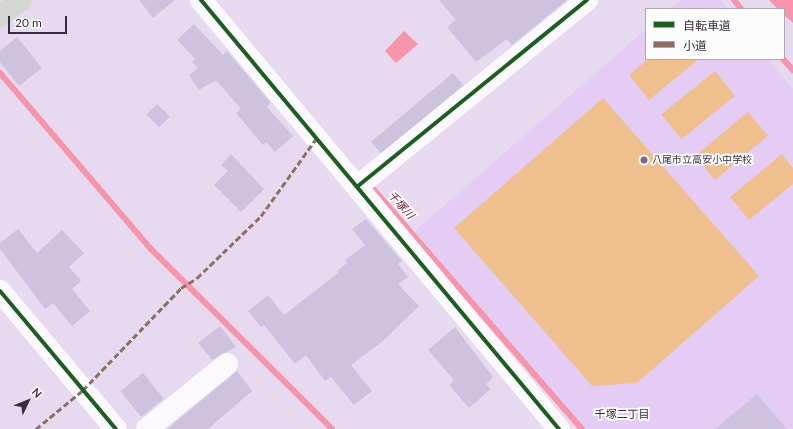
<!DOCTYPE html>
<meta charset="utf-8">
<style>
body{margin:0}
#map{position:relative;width:793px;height:429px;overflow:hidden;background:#e7daf0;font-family:Lato,"Noto Sans JP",sans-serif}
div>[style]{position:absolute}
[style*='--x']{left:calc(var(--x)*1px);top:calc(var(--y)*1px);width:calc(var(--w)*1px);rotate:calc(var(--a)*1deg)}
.built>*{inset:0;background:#e4ccf5}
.green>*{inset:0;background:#f0bf8e;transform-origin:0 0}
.water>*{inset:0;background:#f694ab}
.stream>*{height:6px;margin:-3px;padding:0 3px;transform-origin:3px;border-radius:3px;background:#f694ab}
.building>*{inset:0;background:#cdc3df;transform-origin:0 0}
.minor>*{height:22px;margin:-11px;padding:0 11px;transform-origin:11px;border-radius:11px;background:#fbf9fd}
.highway>*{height:22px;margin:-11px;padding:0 11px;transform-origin:11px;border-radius:11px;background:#d3d7cf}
.quiet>*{height:3px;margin-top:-1.5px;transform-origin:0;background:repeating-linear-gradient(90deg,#8d6e63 0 6px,transparent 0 9px)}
.cycleway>*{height:4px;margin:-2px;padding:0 2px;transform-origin:2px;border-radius:2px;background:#1b5e20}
.dots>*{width:11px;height:11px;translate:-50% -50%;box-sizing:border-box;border:2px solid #fcfcfc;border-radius:50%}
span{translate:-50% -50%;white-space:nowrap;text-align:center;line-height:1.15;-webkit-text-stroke:3.5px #fcfcfc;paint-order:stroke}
.poi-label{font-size:10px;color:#382d40}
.left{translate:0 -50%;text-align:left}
.water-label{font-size:11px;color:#661329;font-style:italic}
.neighbourhood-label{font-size:11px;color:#382d40}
.legend{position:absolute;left:645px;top:8px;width:140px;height:52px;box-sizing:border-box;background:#fcfcfc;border:1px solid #aea9b1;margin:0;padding:5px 7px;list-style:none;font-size:12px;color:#382d40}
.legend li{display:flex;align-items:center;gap:8px;height:20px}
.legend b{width:20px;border:1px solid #aea9b1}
.north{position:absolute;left:8px;top:381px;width:40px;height:40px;-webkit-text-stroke:3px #fcfcfc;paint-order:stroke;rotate:47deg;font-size:11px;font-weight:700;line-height:16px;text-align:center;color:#382d40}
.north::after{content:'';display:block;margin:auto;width:14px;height:18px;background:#382d40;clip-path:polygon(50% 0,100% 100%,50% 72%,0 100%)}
.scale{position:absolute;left:8px;top:16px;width:59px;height:18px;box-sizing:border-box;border:2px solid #382d40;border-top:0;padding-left:5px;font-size:12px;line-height:14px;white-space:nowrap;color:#382d40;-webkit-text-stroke:3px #fcfcfc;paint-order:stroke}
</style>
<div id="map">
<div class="built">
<div style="clip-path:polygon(681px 0,721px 0,728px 9px,670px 9px)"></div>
<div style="clip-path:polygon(646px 29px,646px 59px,768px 59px,793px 89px,793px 429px,584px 429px,415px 231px)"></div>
</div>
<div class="green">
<div style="clip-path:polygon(648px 59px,699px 59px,649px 100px,629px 75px)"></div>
<div style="left:715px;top:71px;width:32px;height:69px;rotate:51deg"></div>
<div style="clip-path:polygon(603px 98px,759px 276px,637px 383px,592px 386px,454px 228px)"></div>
<div style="left:748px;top:112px;width:31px;height:69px;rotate:50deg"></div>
<div style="clip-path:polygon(782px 154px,793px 168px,793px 184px,749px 220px,730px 197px)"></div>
</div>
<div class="water">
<div style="clip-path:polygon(769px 0,793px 0,793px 23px,784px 15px,784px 9px,778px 9px)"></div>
<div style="clip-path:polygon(404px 31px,418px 44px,396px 63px,385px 51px)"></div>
</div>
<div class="stream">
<div style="--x:734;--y:0;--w:11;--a:52"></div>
<div style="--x:783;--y:59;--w:15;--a:48"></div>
<div style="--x:0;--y:73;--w:232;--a:49.4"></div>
<div style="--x:151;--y:249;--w:255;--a:44.8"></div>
<div style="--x:368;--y:183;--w:326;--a:49"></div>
</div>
<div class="building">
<div style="clip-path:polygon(139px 0,175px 0,153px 18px)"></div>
<div style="clip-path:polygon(439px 0,567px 0,512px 45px,507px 39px,476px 62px,447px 27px,456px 20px)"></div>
<div style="clip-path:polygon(194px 24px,223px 55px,227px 51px,271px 103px,267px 107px,293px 136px,275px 152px,266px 142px,263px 145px,236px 113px,241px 109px,216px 80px,199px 90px,189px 75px,198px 68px,192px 62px,195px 59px,177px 40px)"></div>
<div style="clip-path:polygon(17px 37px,42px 68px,19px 86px,0 62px,0 51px)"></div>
<div style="left:453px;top:73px;width:16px;height:107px;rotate:50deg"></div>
<div style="left:157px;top:104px;width:18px;height:15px;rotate:45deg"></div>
<div style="clip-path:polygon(231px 154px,264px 189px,241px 212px,214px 185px,228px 171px,221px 165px)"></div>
<div style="clip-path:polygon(366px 219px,402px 261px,398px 264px,408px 277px,398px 284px,419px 306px,383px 341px,351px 365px,372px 391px,354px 405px,331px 377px,325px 381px,306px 355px,295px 364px,264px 325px,261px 327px,248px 311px,268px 295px,284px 315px,338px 273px,337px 271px,347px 263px,345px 260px,365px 245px,352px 229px)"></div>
<div style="clip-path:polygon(18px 229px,37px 253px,62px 230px,84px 253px,69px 267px,81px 281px,72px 289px,90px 311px,72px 326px,53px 303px,45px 309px,0 249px,0 243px)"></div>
<div style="clip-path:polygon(220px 326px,236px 347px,212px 360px,198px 343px)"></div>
<div style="clip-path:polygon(455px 327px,493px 377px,486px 384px,491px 389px,469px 408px,449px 385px,454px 380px,428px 350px)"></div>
<div style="clip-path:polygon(237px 371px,252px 391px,208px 429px,167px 429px)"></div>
<div style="left:143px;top:373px;width:33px;height:29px;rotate:51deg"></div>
<div style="clip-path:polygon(757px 394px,787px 429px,715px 429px)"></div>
</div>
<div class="minor">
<div style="--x:201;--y:0;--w:559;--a:50.16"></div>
<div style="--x:358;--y:186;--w:295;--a:-39.1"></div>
<div style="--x:0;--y:291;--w:180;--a:50"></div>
<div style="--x:147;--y:429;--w:103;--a:-39.1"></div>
</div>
<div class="highway">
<div style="--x:0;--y:16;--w:26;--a:-37"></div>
</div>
<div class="quiet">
<div style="--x:36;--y:429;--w:61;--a:-39.7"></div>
<div style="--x:83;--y:390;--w:141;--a:-46.1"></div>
<div style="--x:181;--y:288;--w:19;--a:-32"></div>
<div style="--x:197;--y:278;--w:89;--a:-44.1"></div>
<div style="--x:261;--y:216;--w:95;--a:-54.5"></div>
</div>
<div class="cycleway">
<div style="--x:201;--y:0;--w:559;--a:50.16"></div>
<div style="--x:358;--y:186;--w:295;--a:-39.1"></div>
<div style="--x:0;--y:291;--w:180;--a:50"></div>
</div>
<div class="dots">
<div style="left:644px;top:160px;background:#756a7e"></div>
</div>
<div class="poi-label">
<span class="left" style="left:652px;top:160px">八尾市立高安小中学校</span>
</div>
<div class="water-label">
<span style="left:401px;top:205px;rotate:48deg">千塚川</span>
</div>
<div class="neighbourhood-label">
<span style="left:622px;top:414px">千塚二丁目</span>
</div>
<ul class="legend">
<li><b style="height:5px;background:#1b5e20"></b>自転車道</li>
<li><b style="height:5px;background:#8d6e63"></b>小道</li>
</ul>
<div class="north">N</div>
<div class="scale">20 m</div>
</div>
